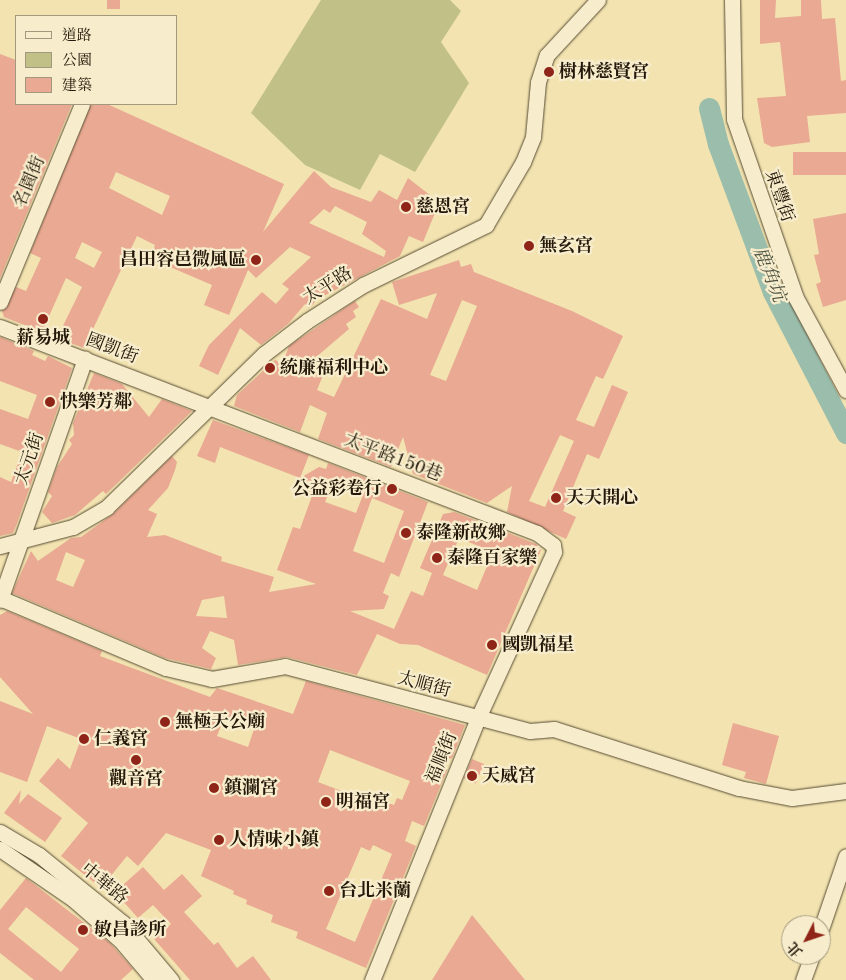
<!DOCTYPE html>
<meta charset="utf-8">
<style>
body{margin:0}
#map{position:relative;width:846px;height:980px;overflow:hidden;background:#f2e3b0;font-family:"Old Standard TT","Noto Serif TC",serif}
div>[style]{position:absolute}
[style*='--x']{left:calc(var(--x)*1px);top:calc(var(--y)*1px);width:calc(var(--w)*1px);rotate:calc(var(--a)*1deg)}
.green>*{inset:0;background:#c1c187}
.river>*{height:21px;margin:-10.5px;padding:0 10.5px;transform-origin:10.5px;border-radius:10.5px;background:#9bbeac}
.building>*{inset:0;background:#eaa992;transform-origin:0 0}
.roads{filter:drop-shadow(0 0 1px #574b33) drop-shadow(0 0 1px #574b33)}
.minor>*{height:15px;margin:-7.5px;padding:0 7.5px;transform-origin:7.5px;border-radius:7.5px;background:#f7edcc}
.dots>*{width:14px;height:14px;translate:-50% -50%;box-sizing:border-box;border:2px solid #f7edcc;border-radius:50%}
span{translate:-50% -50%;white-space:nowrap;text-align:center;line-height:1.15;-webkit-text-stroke:4.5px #f7edcc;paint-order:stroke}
.poi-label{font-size:18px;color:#231809;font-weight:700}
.left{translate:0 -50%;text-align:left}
.right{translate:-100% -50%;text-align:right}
.street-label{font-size:18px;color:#231809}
.water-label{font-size:19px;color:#4d5242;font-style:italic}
.legend{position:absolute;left:15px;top:15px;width:162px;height:90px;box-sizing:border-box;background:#f7edcc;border:1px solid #a2987e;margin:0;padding:6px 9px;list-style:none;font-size:15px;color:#231809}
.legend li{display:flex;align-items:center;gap:10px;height:25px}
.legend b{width:25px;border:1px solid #a2987e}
.north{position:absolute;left:781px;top:915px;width:50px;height:50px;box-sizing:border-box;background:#f7edcc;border:1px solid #a2987e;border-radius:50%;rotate:229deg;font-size:14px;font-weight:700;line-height:20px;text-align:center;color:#231809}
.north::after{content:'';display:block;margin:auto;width:18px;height:22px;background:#8f2418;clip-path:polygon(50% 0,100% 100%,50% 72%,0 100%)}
</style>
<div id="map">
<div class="green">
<div style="clip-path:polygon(321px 0,450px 0,461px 11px,441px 42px,469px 83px,415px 172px,380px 154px,360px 190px,305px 165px,251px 113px)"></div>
</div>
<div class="river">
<div style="--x:709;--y:108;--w:37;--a:76"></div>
<div style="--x:718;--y:144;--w:158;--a:69.6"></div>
<div style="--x:773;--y:292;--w:159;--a:62.6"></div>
</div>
<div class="building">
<div style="left:107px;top:0;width:13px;height:9px"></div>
<div style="clip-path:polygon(760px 0,776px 0,775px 18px,801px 16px,801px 0,821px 0,822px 19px,835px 18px,841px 81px,846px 80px,846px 113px,807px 116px,810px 142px,772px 147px,764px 143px,757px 98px,786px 96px,780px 42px,760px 44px)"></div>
<div style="clip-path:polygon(0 54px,16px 60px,16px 104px,72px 104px,0 278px)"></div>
<div style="clip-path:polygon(evenodd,91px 104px,107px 104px,284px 184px,263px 232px,314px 171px,331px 187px,371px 202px,379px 190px,397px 200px,408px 178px,435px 199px,430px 211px,435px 213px,423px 242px,409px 236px,400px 256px,318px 299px,309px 308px,305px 304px,289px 323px,261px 345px,240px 328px,218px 375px,199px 366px,209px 345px,262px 292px,276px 304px,289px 289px,282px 284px,311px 257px,290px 247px,256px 278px,248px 270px,229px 315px,204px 305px,212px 285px,170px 267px,172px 264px,162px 260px,163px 255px,153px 251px,155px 245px,137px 236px,84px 348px,57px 338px,82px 287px,66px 278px,42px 332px,4px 317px,2px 311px,16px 287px,26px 291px,41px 258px,30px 253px,91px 104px,116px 172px,170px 196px,162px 215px,109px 188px,116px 172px,91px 104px,335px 206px,367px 222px,362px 234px,386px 251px,384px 257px,309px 223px,324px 209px,330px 213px,335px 206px,91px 104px,82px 242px,102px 252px,94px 268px,75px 258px,82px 242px)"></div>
<div style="left:846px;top:152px;width:23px;height:53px;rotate:90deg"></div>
<div style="clip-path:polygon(846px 213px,846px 300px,823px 307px,816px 284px,821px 282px,814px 255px,819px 254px,813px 219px)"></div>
<div style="clip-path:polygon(evenodd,459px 260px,461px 267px,471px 264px,474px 272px,572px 311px,623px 336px,603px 379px,596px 376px,576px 420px,594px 427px,612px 385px,628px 392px,599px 459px,587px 454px,563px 511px,576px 517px,566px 539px,507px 512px,512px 486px,487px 503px,413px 474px,403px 437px,391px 467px,318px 439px,327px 413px,310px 405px,300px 432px,234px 406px,237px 395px,275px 360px,283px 363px,289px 346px,355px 301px,359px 307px,353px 311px,356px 317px,346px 324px,349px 329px,315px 358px,328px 363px,317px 390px,334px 397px,381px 299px,427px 319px,437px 293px,399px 305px,392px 282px,459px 260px,462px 300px,477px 306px,446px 381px,430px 375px,462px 300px,459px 260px,560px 435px,574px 441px,545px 507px,529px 501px,560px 435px)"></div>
<div style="clip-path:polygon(0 337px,34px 351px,32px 355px,45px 361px,48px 356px,72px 368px,16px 526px,13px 533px,0 536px,0 477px,11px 482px,22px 452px,0 444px,0 409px,28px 419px,37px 395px,0 381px)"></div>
<div style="clip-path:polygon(94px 373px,122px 384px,149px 417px,162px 399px,192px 411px,106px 494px,103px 491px,75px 515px,52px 523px,42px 512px,52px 496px,48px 492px,57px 467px,72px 444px,69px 440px,74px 435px,73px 423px)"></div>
<div style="clip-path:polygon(213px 420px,309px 455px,300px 478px,220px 447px,215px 463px,197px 456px)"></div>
<div style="clip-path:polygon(evenodd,172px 456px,177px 462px,175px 470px,168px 488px,148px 510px,157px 514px,147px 537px,165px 535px,222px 557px,221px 561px,274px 577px,269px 592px,316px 584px,277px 570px,293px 527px,300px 529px,312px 496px,305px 494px,309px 482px,300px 478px,319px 467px,326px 469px,328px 463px,428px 502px,399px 577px,391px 573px,383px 593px,389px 596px,384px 609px,350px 611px,394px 629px,411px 591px,423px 596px,432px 573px,420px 568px,443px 514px,454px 512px,536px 544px,541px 550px,487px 675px,418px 645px,400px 644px,377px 634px,357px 675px,287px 657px,238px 665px,234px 640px,210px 631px,202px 648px,216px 658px,211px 669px,165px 658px,12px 593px,31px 551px,38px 561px,71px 538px,81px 537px,113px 514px,172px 456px,332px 484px,363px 495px,356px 513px,325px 502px,332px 484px,172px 456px,372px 498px,404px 511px,384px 563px,353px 551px,372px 498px,172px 456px,459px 538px,493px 552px,477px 590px,443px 575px,459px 538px,172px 456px,66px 552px,85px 560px,73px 587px,56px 580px,66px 552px,172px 456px,224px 596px,227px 618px,196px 616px,202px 600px,224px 596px)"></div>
<div style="clip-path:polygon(evenodd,7px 611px,102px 651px,100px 656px,210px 697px,217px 688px,293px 714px,306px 681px,465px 725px,452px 758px,440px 762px,447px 770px,424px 826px,412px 821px,405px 841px,416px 846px,366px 968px,296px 938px,298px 932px,271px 922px,273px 915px,246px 904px,247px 900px,233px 894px,234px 891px,201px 876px,211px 850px,166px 833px,138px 866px,127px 856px,101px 888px,61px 856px,88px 823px,39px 781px,58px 758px,70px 769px,81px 739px,47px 726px,27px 782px,0 772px,0 701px,33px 714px,0 677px,0 615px,7px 611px,224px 718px,254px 729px,248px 747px,217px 736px,224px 718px,7px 611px,330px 750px,410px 781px,402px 800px,397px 798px,394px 805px,367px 795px,365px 800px,318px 782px,330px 750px,7px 611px,373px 845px,392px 854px,355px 942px,326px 929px,361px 847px,370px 851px,373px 845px)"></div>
<div style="clip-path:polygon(733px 723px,779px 736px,766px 784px,744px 778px,746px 772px,722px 765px)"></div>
<div style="left:472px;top:759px;width:13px;height:21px;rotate:23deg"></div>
<div style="clip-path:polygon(21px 790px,19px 804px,28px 794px,62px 818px,45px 842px,4px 813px)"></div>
<div style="clip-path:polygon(143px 867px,164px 890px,182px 874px,202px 896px,184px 912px,214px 945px,218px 942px,237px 968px,253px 956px,271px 980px,190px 980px,154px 939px,171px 924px,153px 905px,138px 918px,115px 892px)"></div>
<div style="clip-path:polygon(evenodd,26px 878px,110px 943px,133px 969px,121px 980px,34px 980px,0 953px,0 910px,26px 878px,26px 907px,79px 949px,61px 972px,8px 929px,26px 907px)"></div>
<div style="clip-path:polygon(472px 915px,525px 980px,432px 980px)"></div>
</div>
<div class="roads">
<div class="minor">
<div style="--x:732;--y:0;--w:119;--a:89"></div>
<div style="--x:734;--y:119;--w:189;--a:70.9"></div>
<div style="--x:796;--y:298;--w:105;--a:61.5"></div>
<div style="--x:0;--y:302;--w:214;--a:-67.5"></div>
<div style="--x:0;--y:327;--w:575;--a:20.99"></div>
<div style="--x:537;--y:533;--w:20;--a:37"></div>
<div style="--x:553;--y:545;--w:7;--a:82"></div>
<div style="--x:554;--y:552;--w:183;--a:114.6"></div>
<div style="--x:478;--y:718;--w:283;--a:112"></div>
<div style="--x:0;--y:546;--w:75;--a:-14.6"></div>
<div style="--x:73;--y:527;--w:39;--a:-30"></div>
<div style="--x:107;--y:507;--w:219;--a:-44.3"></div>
<div style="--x:264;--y:354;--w:54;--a:-37.5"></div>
<div style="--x:307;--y:321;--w:67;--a:-32.7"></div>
<div style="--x:363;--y:285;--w:137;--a:-26"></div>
<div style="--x:486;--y:225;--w:73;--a:-59.6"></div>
<div style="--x:523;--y:162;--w:27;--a:-68"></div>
<div style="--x:533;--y:137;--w:55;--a:-84.8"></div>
<div style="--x:538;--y:82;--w:28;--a:-72"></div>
<div style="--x:547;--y:55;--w:75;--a:-47.2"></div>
<div style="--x:0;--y:598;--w:180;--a:22.9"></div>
<div style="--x:166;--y:668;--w:47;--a:13.4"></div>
<div style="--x:212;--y:679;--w:74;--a:-10.1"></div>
<div style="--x:285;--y:666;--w:253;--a:14.9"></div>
<div style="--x:530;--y:731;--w:24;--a:-5"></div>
<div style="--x:554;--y:729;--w:194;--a:17.7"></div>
<div style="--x:739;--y:788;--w:54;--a:10.7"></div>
<div style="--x:792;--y:798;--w:54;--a:-7.4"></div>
<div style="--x:0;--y:600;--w:256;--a:-70.6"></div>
<div style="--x:0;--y:832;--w:45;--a:30.5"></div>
<div style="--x:39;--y:855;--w:108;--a:39"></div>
<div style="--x:123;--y:923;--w:75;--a:49.9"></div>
<div style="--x:0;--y:849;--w:88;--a:34.4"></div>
<div style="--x:73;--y:899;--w:62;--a:41.1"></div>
<div style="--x:120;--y:940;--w:52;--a:49.6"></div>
<div style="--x:821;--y:929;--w:77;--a:-71.1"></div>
<div style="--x:803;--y:980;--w:27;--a:-70"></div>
</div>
</div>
<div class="dots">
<div style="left:549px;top:72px;background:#8f2418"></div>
<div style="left:406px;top:207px;background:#8f2418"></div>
<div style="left:529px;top:246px;background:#8f2418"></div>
<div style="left:256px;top:260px;background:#8f2418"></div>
<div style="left:43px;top:319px;background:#8f2418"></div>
<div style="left:270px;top:368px;background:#8f2418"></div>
<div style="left:50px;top:402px;background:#8f2418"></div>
<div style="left:392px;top:489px;background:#8f2418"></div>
<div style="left:556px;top:498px;background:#8f2418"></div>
<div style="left:406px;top:533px;background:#8f2418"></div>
<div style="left:437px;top:558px;background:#8f2418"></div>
<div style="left:492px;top:645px;background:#8f2418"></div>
<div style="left:165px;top:722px;background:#8f2418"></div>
<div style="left:84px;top:739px;background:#8f2418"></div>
<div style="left:136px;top:760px;background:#8f2418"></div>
<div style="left:472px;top:776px;background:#8f2418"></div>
<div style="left:214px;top:788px;background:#8f2418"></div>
<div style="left:326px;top:802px;background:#8f2418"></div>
<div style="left:219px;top:840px;background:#8f2418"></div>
<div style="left:329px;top:891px;background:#8f2418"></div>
<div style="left:83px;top:930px;background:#8f2418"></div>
</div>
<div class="poi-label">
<span class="left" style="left:559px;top:72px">樹林慈賢宮</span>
<span class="left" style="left:416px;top:207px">慈恩宮</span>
<span class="left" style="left:539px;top:246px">無玄宮</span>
<span class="right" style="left:246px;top:260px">昌田容邑微風區</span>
<span style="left:43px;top:338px">薪易城</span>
<span class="left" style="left:280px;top:368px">統廉福利中心</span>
<span class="left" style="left:60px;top:402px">快樂芳鄰</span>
<span class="right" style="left:382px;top:489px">公益彩卷行</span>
<span class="left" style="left:566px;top:498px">天天開心</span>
<span class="left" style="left:416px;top:533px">泰隆新故鄉</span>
<span class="left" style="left:447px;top:558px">泰隆百家樂</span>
<span class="left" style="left:502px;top:645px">國凱福星</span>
<span class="left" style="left:175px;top:722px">無極天公廟</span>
<span class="left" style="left:94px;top:739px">仁義宮</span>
<span class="left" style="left:482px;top:776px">天威宮</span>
<span style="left:136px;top:779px">觀音宮</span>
<span class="left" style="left:224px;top:788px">鎮瀾宮</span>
<span class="left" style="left:336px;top:802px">明福宮</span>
<span class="left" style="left:229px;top:840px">人情味小鎮</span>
<span class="left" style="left:339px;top:891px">台北米蘭</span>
<span class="left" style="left:94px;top:930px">敏昌診所</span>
</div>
<div class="street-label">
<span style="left:30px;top:182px;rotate:-67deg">名園街</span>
<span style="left:779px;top:196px;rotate:71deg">東豐街</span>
<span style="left:328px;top:286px;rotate:-32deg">太平路</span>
<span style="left:112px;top:349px;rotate:21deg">國凱街</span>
<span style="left:393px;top:458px;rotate:21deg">太平路150巷</span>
<span style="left:30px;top:459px;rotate:-71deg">太元街</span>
<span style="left:424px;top:685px;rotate:15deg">太順街</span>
<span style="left:442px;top:758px;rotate:-68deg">福順街</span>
<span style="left:104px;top:884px;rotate:39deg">中華路</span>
</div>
<div class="water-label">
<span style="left:768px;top:275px;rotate:68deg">鹿角坑</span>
</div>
<ul class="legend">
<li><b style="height:6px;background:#f7edcc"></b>道路</li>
<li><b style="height:14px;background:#c1c187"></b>公園</li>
<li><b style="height:14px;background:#eaa992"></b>建築</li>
</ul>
<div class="north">北</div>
</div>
